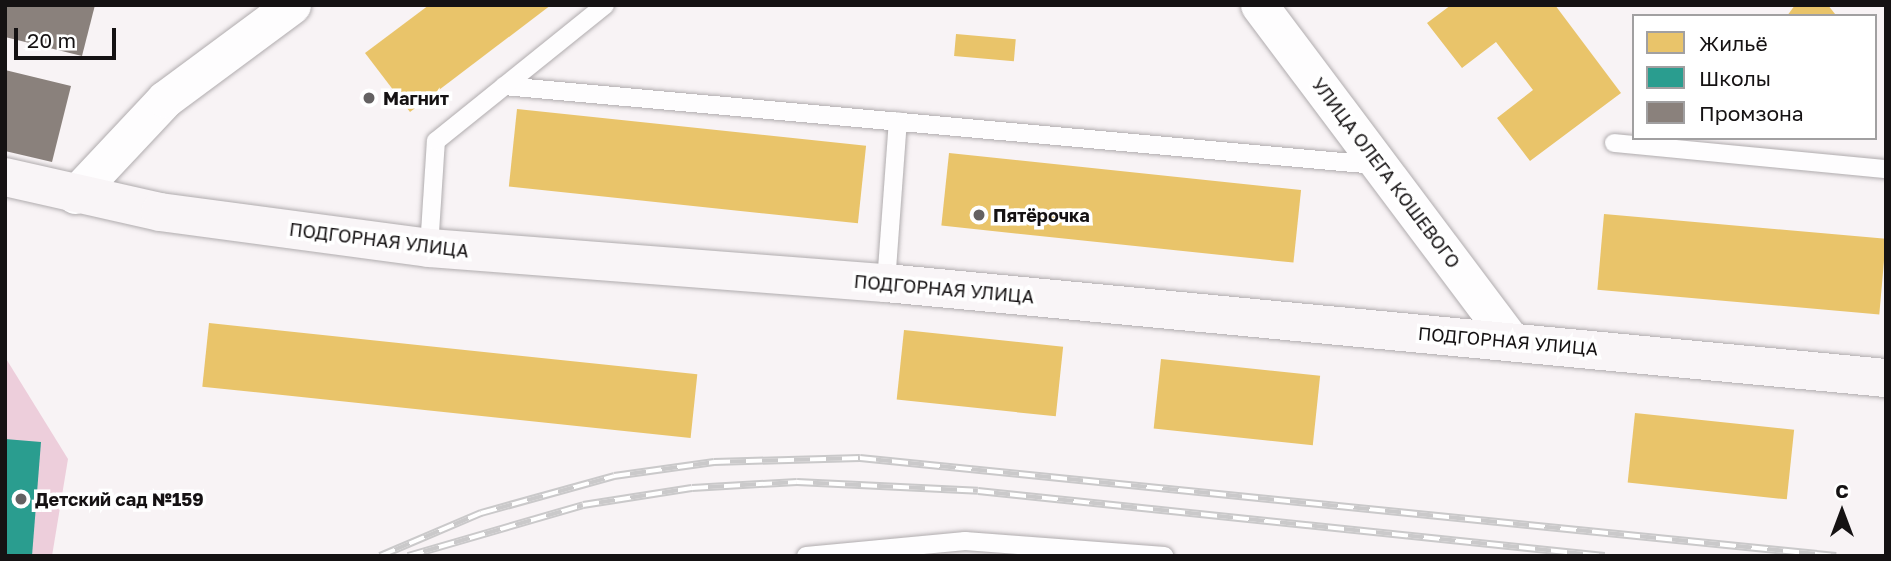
<!DOCTYPE html>
<meta charset="utf-8">
<style>
body{margin:0}
#map{position:relative;width:1891px;height:561px;overflow:hidden;background:#f8f3f5;font-family:"Golos Text",sans-serif}
div>[style]{position:absolute}
[style*='--x']{left:calc(var(--x)*1px);top:calc(var(--y)*1px);width:calc(var(--w)*1px);rotate:calc(var(--a)*1deg)}
.forest>*{inset:0;background:#edcedb}
.homes>*{inset:0;background:#e9c46a;transform-origin:0 0}
.schools>*{inset:0;background:#2a9d8f}
.industry>*{inset:0;background:#8a817c}
.roads{filter:drop-shadow(0 0 2px #b0acae) drop-shadow(0 0 2px #b0acae)}
.lane>*{height:18px;margin:-9px;padding:0 9px;transform-origin:9px;border-radius:9px;background:#fefdfe}
.street>*{height:37px;margin:-18.5px;padding:0 18.5px;transform-origin:18.5px;border-radius:18.5px;background:#fefdfe}
.secondary>*{height:38px;margin:-19px;padding:0 19px;transform-origin:19px;border-radius:19px;background:#f9f5f7}
.rail>*{height:8px;margin-top:-4px;transform-origin:0;background:repeating-linear-gradient(90deg,#fff 0 16px,#cac9ca 0 32px);box-sizing:border-box;border-block:2px solid #cac9ca}
.dots>*{width:19px;height:19px;translate:-50% -50%;box-sizing:border-box;border:4px solid #fff;border-radius:50%}
span{translate:-50% -50%;white-space:nowrap;text-align:center;line-height:1.15;-webkit-text-stroke:7px #fff;paint-order:stroke}
.poi-label{font-size:18px;color:#151213;font-weight:700}
.left{translate:0 -50%;text-align:left}
.street-label{font-size:18px;color:#151213}
.frame{position:absolute;inset:0;border:7px solid #151213;pointer-events:none}
.legend{position:absolute;left:1632px;top:14px;width:245px;height:126px;box-sizing:border-box;background:#fff;border:2px solid #a1a0a1;margin:0;padding:9px 12px;list-style:none;font-size:21px;color:#151213}
.legend li{display:flex;align-items:center;gap:14px;height:35px}
.legend b{width:35px;border:2px solid #a1a0a1}
.north{position:absolute;left:1807px;top:477px;width:70px;height:70px;-webkit-text-stroke:5px #fff;paint-order:stroke;rotate:0deg;font-size:19px;font-weight:700;line-height:28px;text-align:center;color:#151213}
.north::after{content:'';display:block;margin:auto;width:24px;height:32px;background:#151213;clip-path:polygon(50% 0,100% 100%,50% 72%,0 100%)}
.scale{position:absolute;left:14px;top:28px;width:102px;height:32px;box-sizing:border-box;border:4px solid #151213;border-top:0;padding-left:9px;font-size:21px;line-height:24px;white-space:nowrap;color:#151213;-webkit-text-stroke:5px #fff;paint-order:stroke}
</style>
<div id="map">
<div class="forest">
<div style="clip-path:polygon(5px 357px,68px 459px,52px 556px,5px 556px)"></div>
</div>
<div class="homes">
<div style="clip-path:polygon(429px 5px,551px 5px,410px 112px,365px 53px)"></div>
<div style="clip-path:polygon(1451px 5px,1555px 5px,1621px 93px,1530px 161px,1497px 118px,1533px 90px,1496px 42px,1462px 68px,1427px 23px)"></div>
<div style="clip-path:polygon(1795px 5px,1828px 5px,1835px 14px,1787px 16px)"></div>
<div style="left:956px;top:34px;width:60px;height:22px;rotate:5deg"></div>
<div style="left:517px;top:109px;width:351px;height:78px;rotate:6deg"></div>
<div style="left:949px;top:153px;width:354px;height:73px;rotate:6deg"></div>
<div style="left:1604px;top:214px;width:283px;height:76px;rotate:5deg"></div>
<div style="left:209px;top:323px;width:491px;height:64px;rotate:6deg"></div>
<div style="left:904px;top:330px;width:160px;height:70px;rotate:6deg"></div>
<div style="left:1161px;top:359px;width:160px;height:70px;rotate:6deg"></div>
<div style="left:1635px;top:413px;width:160px;height:70px;rotate:6deg"></div>
</div>
<div class="schools">
<div style="clip-path:polygon(5px 439px,41px 442px,32px 556px,5px 556px)"></div>
</div>
<div class="industry">
<div style="clip-path:polygon(5px 5px,95px 5px,82px 56px,5px 37px)"></div>
<div style="clip-path:polygon(5px 70px,71px 86px,52px 162px,5px 151px)"></div>
</div>
<div class="roads">
<div class="lane">
<div style="--x:504;--y:86;--w:876;--a:5.18"></div>
<div style="--x:1614;--y:143;--w:273;--a:5.5"></div>
<div style="--x:429;--y:248;--w:107;--a:-86.3"></div>
<div style="--x:436;--y:141;--w:217;--a:-38.8"></div>
<div style="--x:886;--y:283;--w:162;--a:-85.8"></div>
<div style="--x:806;--y:556;--w:160;--a:-5.4"></div>
<div style="--x:965;--y:541;--w:200;--a:4.3"></div>
</div>
<div class="street">
<div style="--x:1259;--y:5;--w:420;--a:53.1"></div>
<div style="--x:75;--y:195;--w:132;--a:-46.8"></div>
<div style="--x:165;--y:99;--w:158;--a:-36.5"></div>
</div>
<div class="secondary">
<div style="--x:5;--y:177;--w:159;--a:12.7"></div>
<div style="--x:160;--y:212;--w:271;--a:7.6"></div>
<div style="--x:429;--y:248;--w:458;--a:4.4"></div>
<div style="--x:886;--y:283;--w:1005;--a:5.43"></div>
</div>
</div>
<div class="rail">
<div style="--x:380;--y:556;--w:110;--a:-23.1"></div>
<div style="--x:481;--y:513;--w:138;--a:-15.5"></div>
<div style="--x:614;--y:476;--w:101;--a:-8"></div>
<div style="--x:714;--y:462;--w:146;--a:-1.6"></div>
<div style="--x:860;--y:458;--w:981;--a:5.73"></div>
<div style="--x:408;--y:556;--w:182;--a:-16.2"></div>
<div style="--x:583;--y:505;--w:110;--a:-8.9"></div>
<div style="--x:692;--y:488;--w:105;--a:-3.3"></div>
<div style="--x:797;--y:482;--w:181;--a:2.8"></div>
<div style="--x:978;--y:491;--w:630;--a:5.92"></div>
</div>
<div class="dots">
<div style="left:369px;top:98px;background:#646162"></div>
<div style="left:979px;top:215px;background:#646162"></div>
<div style="left:21px;top:499px;background:#646162"></div>
</div>
<div class="poi-label">
<span class="left" style="left:383px;top:98px">Магнит</span>
<span class="left" style="left:993px;top:215px">Пятёрочка</span>
<span class="left" style="left:35px;top:499px">Детский сад №159</span>
</div>
<div class="street-label">
<span style="left:1386px;top:173px;rotate:53deg">УЛИЦА ОЛЕГА КОШЕВОГО</span>
<span style="left:379px;top:240px;rotate:7deg">ПОДГОРНАЯ УЛИЦА</span>
<span style="left:944px;top:289px;rotate:5deg">ПОДГОРНАЯ УЛИЦА</span>
<span style="left:1508px;top:341px;rotate:5deg">ПОДГОРНАЯ УЛИЦА</span>
</div>
<div class="frame"></div>
<ul class="legend">
<li><b style="height:19px;background:#e9c46a"></b>Жильё</li>
<li><b style="height:19px;background:#2a9d8f"></b>Школы</li>
<li><b style="height:19px;background:#8a817c"></b>Промзона</li>
</ul>
<div class="north">С</div>
<div class="scale">20 m</div>
</div>
